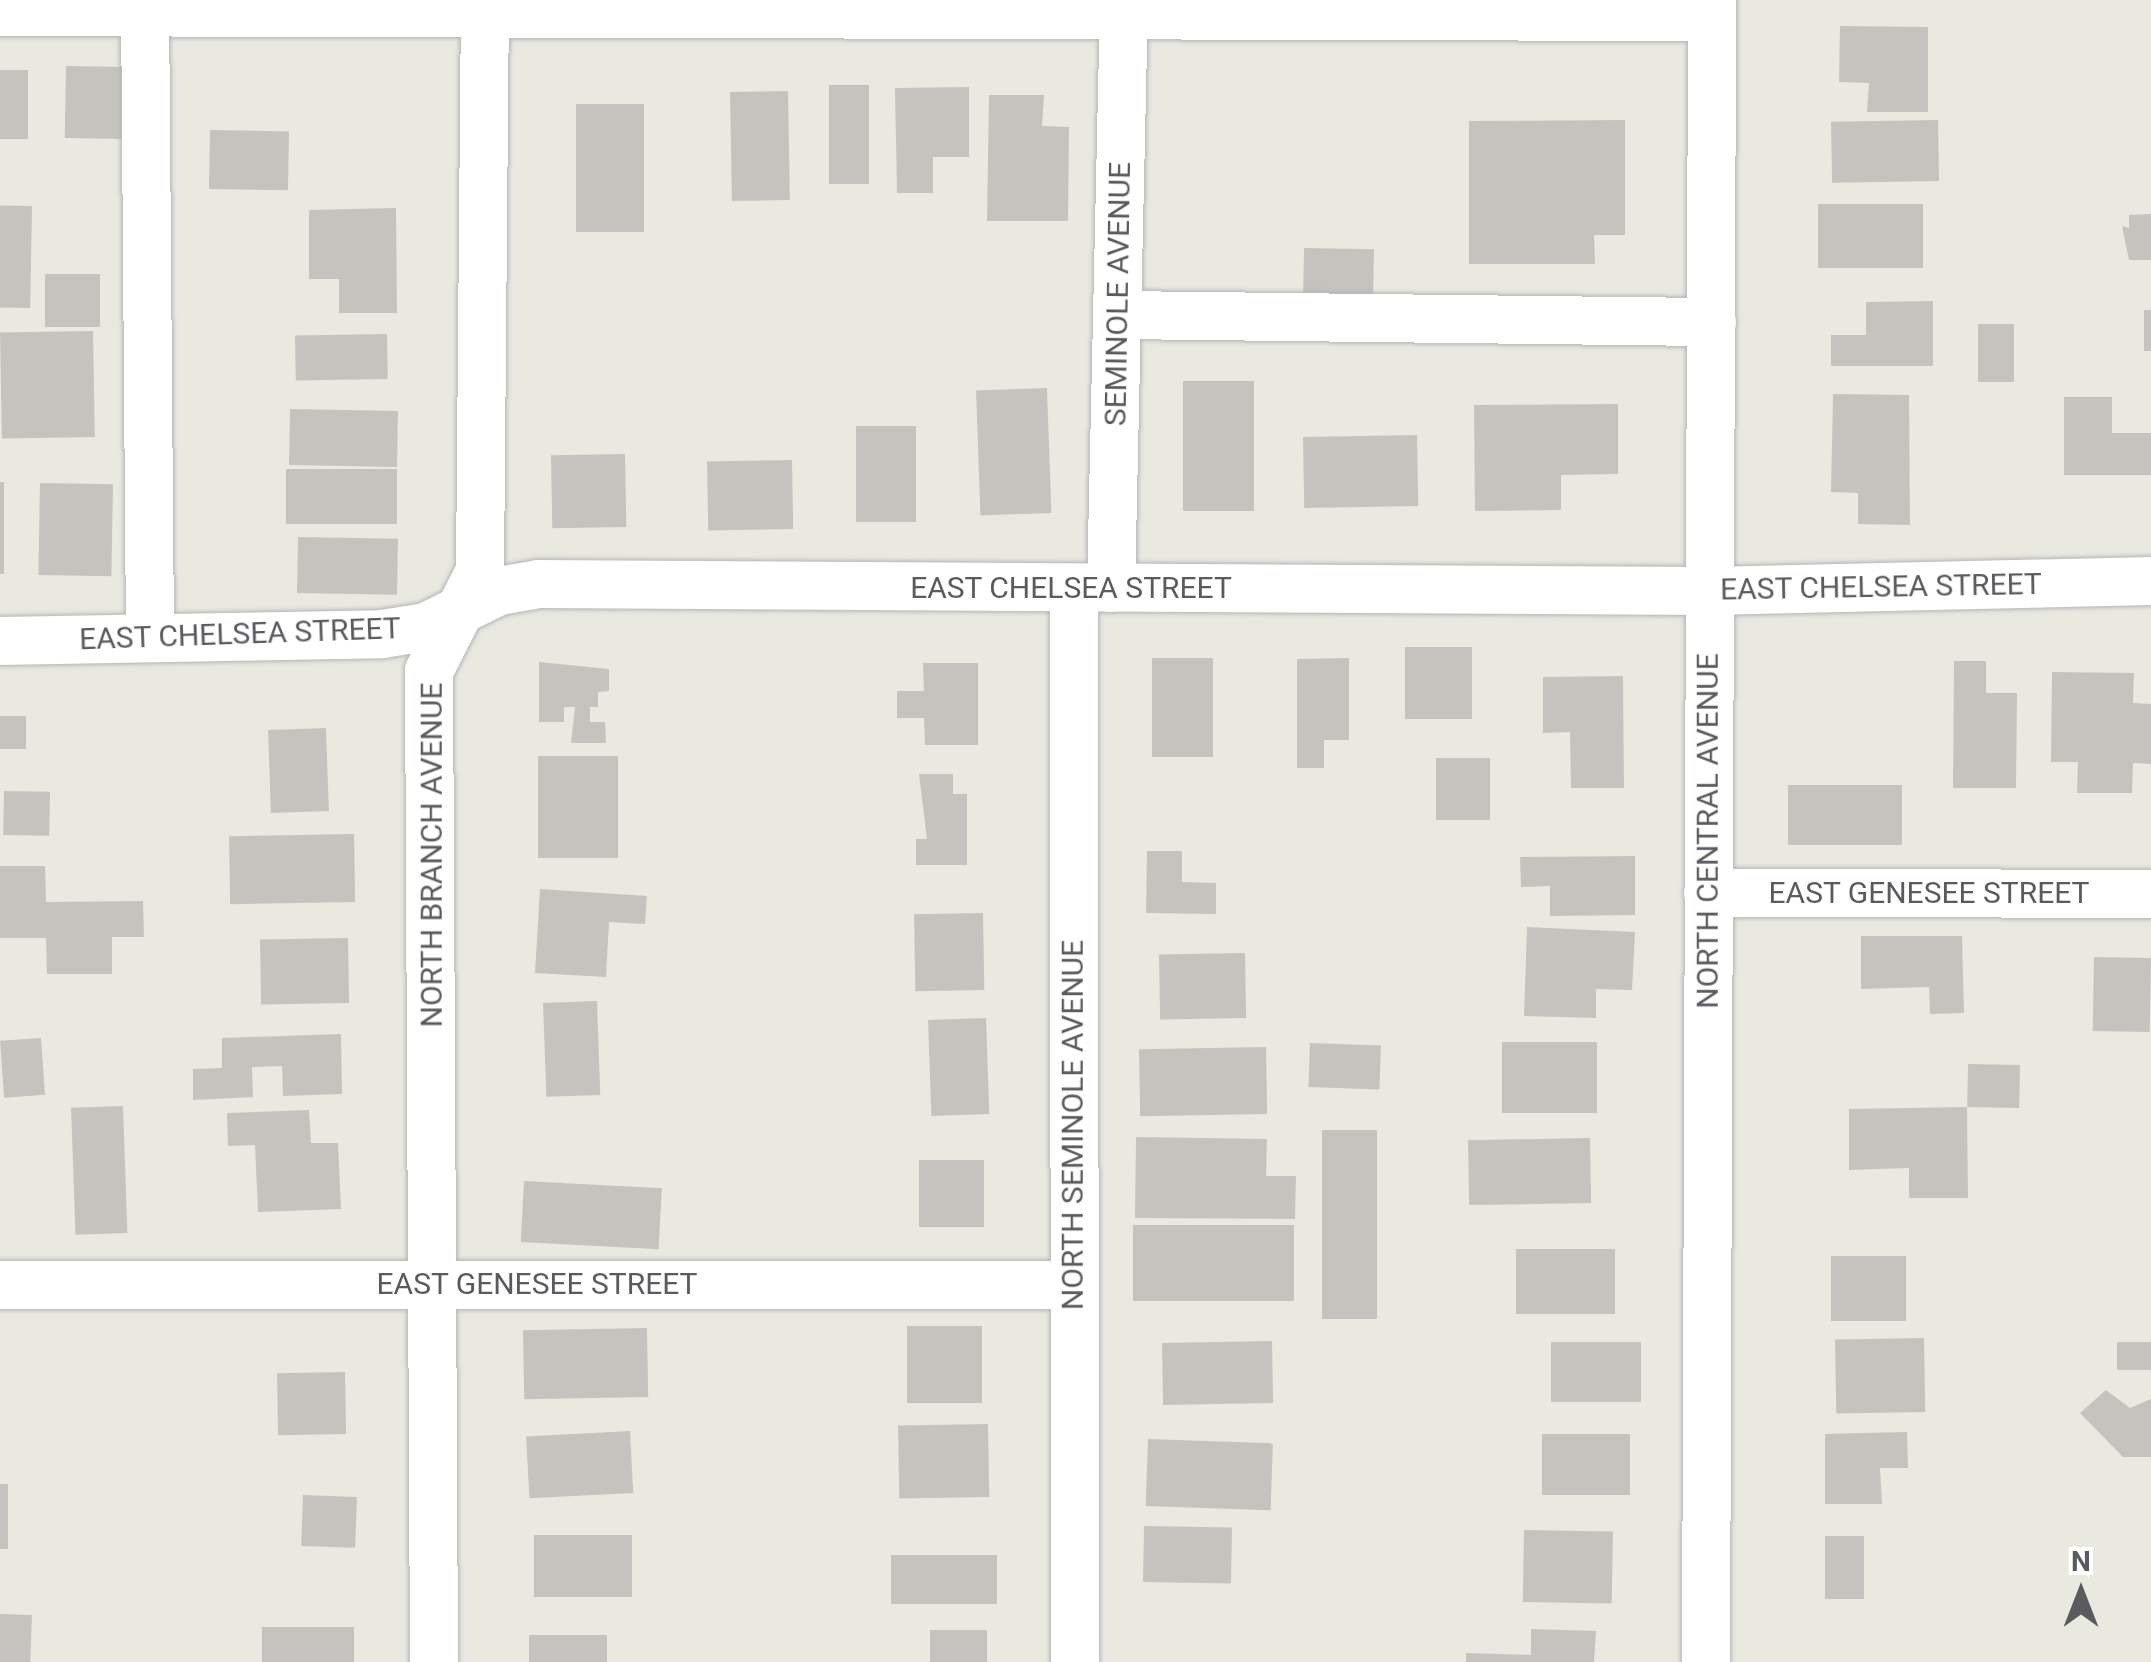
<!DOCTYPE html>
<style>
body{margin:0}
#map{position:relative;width:2151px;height:1662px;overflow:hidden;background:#eae9e0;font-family:Roboto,sans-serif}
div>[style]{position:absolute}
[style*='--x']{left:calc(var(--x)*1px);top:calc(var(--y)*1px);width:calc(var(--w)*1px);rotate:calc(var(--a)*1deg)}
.building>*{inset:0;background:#c5c3bd;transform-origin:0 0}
.roads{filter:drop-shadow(0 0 2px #b3b5b9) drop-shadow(0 0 2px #b3b5b9)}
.minor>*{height:48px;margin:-24px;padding:0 24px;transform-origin:24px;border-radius:24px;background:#fff}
span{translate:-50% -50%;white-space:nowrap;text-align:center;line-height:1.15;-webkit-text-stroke:9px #fff;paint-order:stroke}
.street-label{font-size:30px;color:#595b5f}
.north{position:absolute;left:2031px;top:1542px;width:100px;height:100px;-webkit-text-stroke:8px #fff;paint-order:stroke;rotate:0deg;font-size:28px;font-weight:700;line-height:40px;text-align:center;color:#595b5f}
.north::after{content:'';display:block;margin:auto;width:35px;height:45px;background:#595b5f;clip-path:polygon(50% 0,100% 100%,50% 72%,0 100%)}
</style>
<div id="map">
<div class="building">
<div style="clip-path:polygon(1840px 26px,1928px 27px,1928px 112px,1867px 112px,1869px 83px,1839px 82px)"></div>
<div style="left:66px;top:66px;width:61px;height:72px;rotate:1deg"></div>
<div style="left:0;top:70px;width:28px;height:69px"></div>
<div style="left:829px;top:85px;width:40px;height:99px"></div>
<div style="clip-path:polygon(969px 87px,969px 157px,933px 157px,933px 193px,897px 193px,895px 88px)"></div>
<div style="left:788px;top:91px;width:109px;height:58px;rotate:89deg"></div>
<div style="clip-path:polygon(989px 95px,1044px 95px,1042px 126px,1069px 127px,1068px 221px,987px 221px)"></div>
<div style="left:576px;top:104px;width:68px;height:128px"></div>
<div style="clip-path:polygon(1625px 120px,1625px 235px,1594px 235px,1595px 264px,1469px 264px,1469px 121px)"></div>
<div style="left:1938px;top:120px;width:61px;height:107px;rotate:89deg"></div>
<div style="left:210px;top:130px;width:79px;height:59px;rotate:1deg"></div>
<div style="left:1923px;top:204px;width:64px;height:105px;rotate:90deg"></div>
<div style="left:32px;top:206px;width:102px;height:32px;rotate:91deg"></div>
<div style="clip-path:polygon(396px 208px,397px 313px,339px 313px,339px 279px,309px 279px,309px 210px)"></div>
<div style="clip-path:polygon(2151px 214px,2151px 260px,2129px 260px,2122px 226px,2129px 228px,2129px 215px)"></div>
<div style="left:1304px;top:248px;width:70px;height:56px;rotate:1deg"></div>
<div style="left:100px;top:274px;width:53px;height:55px;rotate:90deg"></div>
<div style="clip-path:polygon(1933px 301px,1933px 366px,1831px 366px,1831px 335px,1866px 335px,1866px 302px)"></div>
<div style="left:2144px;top:310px;width:7px;height:41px"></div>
<div style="left:1978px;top:324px;width:36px;height:58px"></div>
<div style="left:93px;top:331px;width:106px;height:93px;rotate:89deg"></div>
<div style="left:387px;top:334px;width:45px;height:92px;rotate:89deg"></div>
<div style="left:1254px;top:381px;width:130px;height:71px;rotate:90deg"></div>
<div style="left:1047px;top:388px;width:125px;height:71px;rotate:88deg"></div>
<div style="clip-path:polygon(1833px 394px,1909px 395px,1910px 525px,1858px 524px,1858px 493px,1831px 492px)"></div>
<div style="clip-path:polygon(2064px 397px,2112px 397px,2112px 433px,2151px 433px,2151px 475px,2064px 475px)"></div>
<div style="clip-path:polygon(1618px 404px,1618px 474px,1561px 475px,1561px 510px,1475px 511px,1474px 405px)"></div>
<div style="left:290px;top:409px;width:108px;height:56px;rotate:1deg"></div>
<div style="left:856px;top:426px;width:60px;height:96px"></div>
<div style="left:1417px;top:435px;width:71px;height:114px;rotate:89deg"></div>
<div style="left:625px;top:454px;width:73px;height:74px;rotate:89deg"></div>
<div style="left:792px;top:460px;width:69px;height:85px;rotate:89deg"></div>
<div style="left:286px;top:469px;width:111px;height:55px"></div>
<div style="left:0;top:482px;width:4px;height:92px"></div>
<div style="left:40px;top:483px;width:73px;height:92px;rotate:1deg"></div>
<div style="left:298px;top:537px;width:100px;height:56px;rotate:1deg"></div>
<div style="left:1472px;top:647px;width:72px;height:67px;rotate:90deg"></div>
<div style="left:1152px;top:658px;width:61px;height:99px"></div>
<div style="clip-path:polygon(1349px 658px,1349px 740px,1324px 740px,1324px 768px,1297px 768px,1297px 659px)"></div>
<div style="clip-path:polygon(1954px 661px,1986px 661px,1986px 693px,2017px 693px,2016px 788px,1953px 788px)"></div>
<div style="clip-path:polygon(539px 662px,609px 669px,609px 691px,598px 692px,598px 707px,590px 707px,590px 722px,605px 722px,606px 743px,571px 743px,575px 707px,564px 707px,564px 722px,539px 722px)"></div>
<div style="clip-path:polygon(923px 663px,978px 663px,978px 745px,925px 745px,924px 718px,897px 718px,897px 691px,924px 691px)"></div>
<div style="clip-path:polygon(2052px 672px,2134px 673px,2133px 703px,2151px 704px,2151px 764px,2133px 763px,2132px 793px,2077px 793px,2078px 762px,2051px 762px)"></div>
<div style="clip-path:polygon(1623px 676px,1624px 788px,1571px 788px,1570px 732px,1543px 733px,1543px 677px)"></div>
<div style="left:26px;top:716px;width:33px;height:26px;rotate:90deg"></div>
<div style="left:326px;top:728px;width:83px;height:58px;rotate:88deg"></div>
<div style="left:538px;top:756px;width:80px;height:102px"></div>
<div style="left:1436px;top:758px;width:54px;height:62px"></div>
<div style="clip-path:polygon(919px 774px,953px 774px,953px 794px,967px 794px,967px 865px,916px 865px,916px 839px,927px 839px)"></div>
<div style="left:1902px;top:785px;width:60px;height:114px;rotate:90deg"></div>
<div style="left:4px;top:791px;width:46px;height:44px;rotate:1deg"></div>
<div style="left:354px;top:834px;width:68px;height:125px;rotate:89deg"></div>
<div style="clip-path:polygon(1147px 851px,1182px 851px,1182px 882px,1216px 883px,1216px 914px,1146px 913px)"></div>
<div style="clip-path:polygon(1635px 856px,1635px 915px,1550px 916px,1550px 886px,1521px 887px,1520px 857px)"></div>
<div style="clip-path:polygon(0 866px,45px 866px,46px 902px,143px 901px,144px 937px,112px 937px,112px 974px,47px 974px,46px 938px,0 938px)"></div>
<div style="clip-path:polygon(540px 889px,647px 896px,645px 924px,609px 922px,606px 977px,535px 973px)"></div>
<div style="left:983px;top:913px;width:77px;height:69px;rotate:89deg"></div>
<div style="clip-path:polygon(1527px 927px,1635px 932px,1632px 990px,1596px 989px,1596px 1018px,1524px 1016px)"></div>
<div style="clip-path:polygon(1861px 936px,1962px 936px,1964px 1013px,1930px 1014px,1929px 987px,1861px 989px)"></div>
<div style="left:348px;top:938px;width:65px;height:88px;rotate:89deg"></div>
<div style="left:1245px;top:953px;width:65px;height:86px;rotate:89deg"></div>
<div style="left:2094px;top:957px;width:57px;height:74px;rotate:1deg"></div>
<div style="left:597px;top:1001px;width:94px;height:54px;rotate:88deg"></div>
<div style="left:986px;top:1018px;width:96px;height:58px;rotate:88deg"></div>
<div style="clip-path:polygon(341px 1034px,342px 1094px,283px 1096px,282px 1066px,252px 1067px,253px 1097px,193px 1100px,193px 1069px,222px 1068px,222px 1038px)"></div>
<div style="left:41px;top:1038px;width:57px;height:41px;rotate:86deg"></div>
<div style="left:1597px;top:1042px;width:71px;height:95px;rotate:90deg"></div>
<div style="left:1310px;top:1043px;width:71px;height:44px;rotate:2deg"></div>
<div style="left:1266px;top:1047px;width:67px;height:127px;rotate:89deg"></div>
<div style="left:1968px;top:1064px;width:52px;height:43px;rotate:1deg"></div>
<div style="left:123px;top:1106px;width:127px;height:52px;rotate:88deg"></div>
<div style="clip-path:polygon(1967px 1107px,1968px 1198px,1909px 1198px,1909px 1168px,1849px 1170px,1849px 1109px)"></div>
<div style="clip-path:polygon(309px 1110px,311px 1143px,338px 1143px,341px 1209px,258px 1212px,255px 1145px,228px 1146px,227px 1113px)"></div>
<div style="left:1377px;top:1130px;width:189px;height:55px;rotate:90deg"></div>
<div style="clip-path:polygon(1136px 1137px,1267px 1139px,1266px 1176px,1296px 1176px,1295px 1219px,1135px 1218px)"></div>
<div style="left:1590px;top:1138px;width:65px;height:122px;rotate:89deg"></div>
<div style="left:984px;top:1160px;width:67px;height:65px;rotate:90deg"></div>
<div style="left:524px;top:1181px;width:138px;height:61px;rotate:3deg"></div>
<div style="left:1294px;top:1225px;width:76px;height:161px;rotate:90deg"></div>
<div style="left:1516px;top:1249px;width:99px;height:65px"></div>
<div style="left:1831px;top:1256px;width:75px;height:65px"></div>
<div style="left:907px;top:1326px;width:75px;height:77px"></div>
<div style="left:647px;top:1328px;width:69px;height:124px;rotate:89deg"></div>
<div style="left:1924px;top:1338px;width:74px;height:89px;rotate:89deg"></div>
<div style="left:1272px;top:1341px;width:62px;height:110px;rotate:89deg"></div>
<div style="left:1641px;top:1342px;width:60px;height:90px;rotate:90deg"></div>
<div style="left:2117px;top:1342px;width:34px;height:28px"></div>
<div style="left:345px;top:1372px;width:62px;height:68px;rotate:89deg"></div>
<div style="clip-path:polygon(2106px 1390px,2130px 1408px,2151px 1399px,2151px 1457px,2123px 1457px,2080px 1413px)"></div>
<div style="left:988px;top:1424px;width:73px;height:90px;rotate:89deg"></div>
<div style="left:630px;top:1431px;width:62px;height:104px;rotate:87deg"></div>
<div style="clip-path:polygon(1907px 1432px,1908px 1468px,1880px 1468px,1882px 1504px,1825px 1504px,1825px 1434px)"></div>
<div style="left:1630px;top:1434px;width:61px;height:88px;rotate:90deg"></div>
<div style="left:1148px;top:1439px;width:125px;height:67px;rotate:2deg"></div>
<div style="left:0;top:1484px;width:8px;height:65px"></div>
<div style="left:303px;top:1495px;width:54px;height:51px;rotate:2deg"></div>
<div style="left:1144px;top:1526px;width:88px;height:56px;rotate:1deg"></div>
<div style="left:1524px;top:1530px;width:89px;height:72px;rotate:1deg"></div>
<div style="left:534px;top:1535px;width:98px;height:62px"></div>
<div style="left:1825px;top:1536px;width:39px;height:63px"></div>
<div style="left:997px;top:1555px;width:49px;height:106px;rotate:90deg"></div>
<div style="left:0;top:1614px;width:32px;height:48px;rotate:2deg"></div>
<div style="left:354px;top:1627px;width:35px;height:92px;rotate:90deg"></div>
<div style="clip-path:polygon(1531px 1629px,1596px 1631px,1594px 1662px,1466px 1662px,1466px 1653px,1531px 1655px)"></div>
<div style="left:930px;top:1630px;width:57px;height:32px"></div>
<div style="left:607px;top:1635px;width:27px;height:78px;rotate:90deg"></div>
</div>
<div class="roads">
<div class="minor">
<div style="--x:145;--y:0;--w:638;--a:89.55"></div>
<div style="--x:0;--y:12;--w:1711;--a:0.17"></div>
<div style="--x:1118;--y:315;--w:594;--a:0.68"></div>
<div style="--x:1111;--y:588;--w:588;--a:-88.73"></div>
<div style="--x:1074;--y:589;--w:1073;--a:89.95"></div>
<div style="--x:0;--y:641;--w:382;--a:-1"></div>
<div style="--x:382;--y:634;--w:45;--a:-9"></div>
<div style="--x:426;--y:627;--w:81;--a:-26.3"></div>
<div style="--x:499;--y:591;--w:40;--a:-10"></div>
<div style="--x:538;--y:584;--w:1171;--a:0.34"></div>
<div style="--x:1709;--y:591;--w:442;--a:-1.3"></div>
<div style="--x:1708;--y:893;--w:443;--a:0.1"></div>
<div style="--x:0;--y:1285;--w:1073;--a:0"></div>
<div style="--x:434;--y:1662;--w:991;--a:-90.29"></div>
<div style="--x:429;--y:671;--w:112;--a:-63"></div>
<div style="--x:480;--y:571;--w:571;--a:-89.5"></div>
<div style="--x:1706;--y:1662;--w:1662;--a:-89.79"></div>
</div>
</div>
<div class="street-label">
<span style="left:1118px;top:294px;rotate:-89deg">SEMINOLE AVENUE</span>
<span style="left:1881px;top:587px;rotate:-1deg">EAST CHELSEA STREET</span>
<span style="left:1071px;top:588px">EAST CHELSEA STREET</span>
<span style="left:240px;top:634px;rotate:-2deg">EAST CHELSEA STREET</span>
<span style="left:1708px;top:831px;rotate:-90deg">NORTH CENTRAL AVENUE</span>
<span style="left:432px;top:855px;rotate:-90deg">NORTH BRANCH AVENUE</span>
<span style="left:1929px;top:893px">EAST GENESEE STREET</span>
<span style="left:1073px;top:1125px;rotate:-90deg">NORTH SEMINOLE AVENUE</span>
<span style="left:537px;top:1284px">EAST GENESEE STREET</span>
</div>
<div class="north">N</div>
</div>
